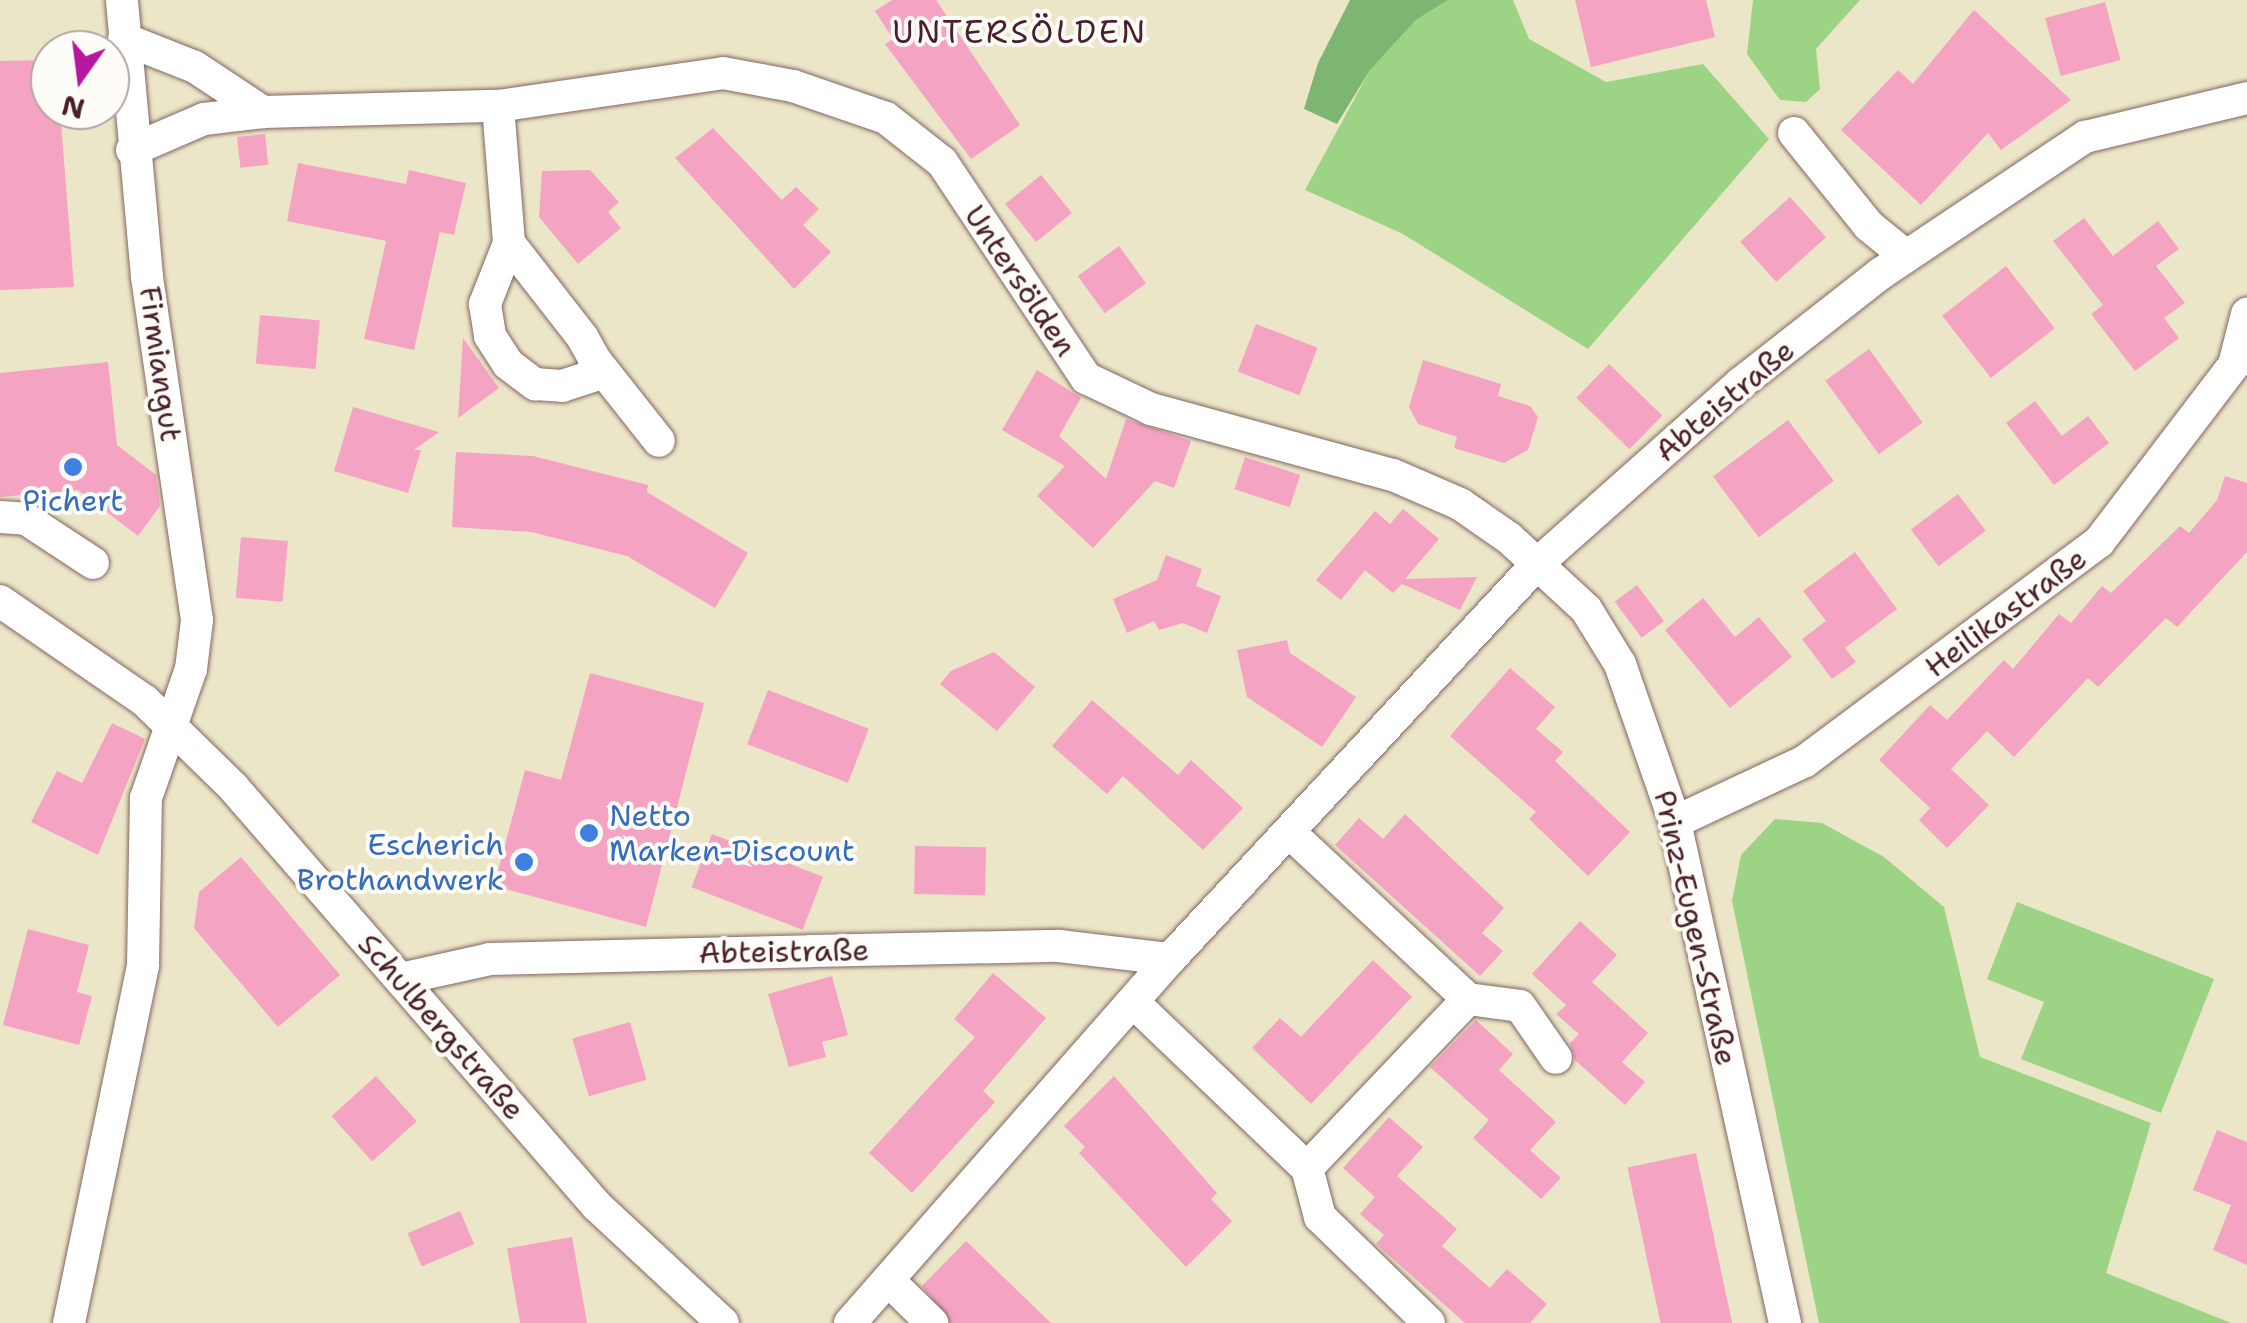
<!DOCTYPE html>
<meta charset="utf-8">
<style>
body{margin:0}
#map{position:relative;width:2247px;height:1323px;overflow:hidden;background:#ece6c8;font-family:"Shantell Sans",sans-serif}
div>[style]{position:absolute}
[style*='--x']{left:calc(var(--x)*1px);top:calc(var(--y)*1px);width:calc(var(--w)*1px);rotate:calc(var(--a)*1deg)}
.green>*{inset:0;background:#9cd385}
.forest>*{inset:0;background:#7db572}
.building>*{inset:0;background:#f5a3c3;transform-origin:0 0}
.roads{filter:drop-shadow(0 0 2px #836562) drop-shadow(0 0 2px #836562)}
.minor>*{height:32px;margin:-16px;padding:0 16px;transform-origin:16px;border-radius:16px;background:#fff}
.dots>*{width:28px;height:28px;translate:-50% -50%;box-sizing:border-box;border:5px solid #fdfcf7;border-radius:50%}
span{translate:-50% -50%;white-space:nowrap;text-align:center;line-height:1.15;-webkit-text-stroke:8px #fdfcf7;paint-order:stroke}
.street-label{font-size:30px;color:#4a1f2b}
.shop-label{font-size:30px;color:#366cbe}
.left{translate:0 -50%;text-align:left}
.right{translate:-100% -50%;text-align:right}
.neighbourhood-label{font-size:32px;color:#4a1f2b;letter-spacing:2.5px}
.north{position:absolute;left:30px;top:30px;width:100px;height:100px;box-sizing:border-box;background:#fdfcf7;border:2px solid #b5a4a5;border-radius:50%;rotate:194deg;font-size:28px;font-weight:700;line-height:40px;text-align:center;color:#4a1f2b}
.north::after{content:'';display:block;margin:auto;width:35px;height:45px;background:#b5179e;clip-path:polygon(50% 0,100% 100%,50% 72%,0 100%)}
</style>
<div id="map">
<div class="green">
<div style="clip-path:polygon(1448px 0,1513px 0,1529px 39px,1606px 82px,1703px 64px,1769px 139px,1588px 349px,1403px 234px,1305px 190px,1370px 70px,1416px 20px)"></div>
<div style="clip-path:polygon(1753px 0,1860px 0,1816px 49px,1820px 89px,1806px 102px,1780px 100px,1747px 54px)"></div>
<div style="clip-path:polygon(1775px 819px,1822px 823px,1884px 857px,1944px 907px,1980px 1057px,2151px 1123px,2106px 1273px,2231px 1323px,1819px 1323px,1732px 901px,1741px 855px)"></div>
<div style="clip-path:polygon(2017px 902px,2214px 979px,2161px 1113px,2021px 1059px,2044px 1002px,1987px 979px)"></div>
</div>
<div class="forest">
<div style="clip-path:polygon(1350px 0,1448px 0,1416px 20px,1370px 70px,1337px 124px,1304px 109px,1318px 63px)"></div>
</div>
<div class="building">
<div style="clip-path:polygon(892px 0,936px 0,1020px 125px,971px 159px,885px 44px,893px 39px,875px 11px)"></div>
<div style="clip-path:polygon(1575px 0,1706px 0,1715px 37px,1591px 67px)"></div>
<div style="left:2105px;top:2px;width:60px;height:62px;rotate:75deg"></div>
<div style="clip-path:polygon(1974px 10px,2071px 100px,2001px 150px,1988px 133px,1921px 205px,1841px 130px,1898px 70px,1913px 84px)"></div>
<div style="clip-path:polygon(50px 60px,50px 110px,60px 110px,74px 287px,0 290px,0 61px)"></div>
<div style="clip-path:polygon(713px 128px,782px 200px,796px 187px,819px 209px,803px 225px,831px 252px,794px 289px,675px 158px)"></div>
<div style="left:265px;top:134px;width:31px;height:28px;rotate:84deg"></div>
<div style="clip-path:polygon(298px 163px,406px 184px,409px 170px,466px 183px,454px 235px,440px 232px,414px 350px,364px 339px,386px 241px,287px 221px)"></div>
<div style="clip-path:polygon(590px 170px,619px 202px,608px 212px,621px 228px,578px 264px,539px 217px,542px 171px)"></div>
<div style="left:1041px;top:175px;width:49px;height:46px;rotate:51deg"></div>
<div style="left:1790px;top:197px;width:54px;height:67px;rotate:48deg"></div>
<div style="clip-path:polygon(2084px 218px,2113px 256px,2158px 221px,2179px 249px,2156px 266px,2185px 303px,2164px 318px,2179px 338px,2135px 371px,2091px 314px,2103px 305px,2053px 241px)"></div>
<div style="left:1119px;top:246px;width:46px;height:51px;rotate:54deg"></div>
<div style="left:2006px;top:266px;width:79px;height:81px;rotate:52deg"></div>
<div style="left:260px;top:315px;width:60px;height:49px;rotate:5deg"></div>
<div style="left:1256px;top:324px;width:66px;height:51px;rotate:21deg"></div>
<div style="clip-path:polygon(463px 338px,499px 388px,458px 418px)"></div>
<div style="left:1869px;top:349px;width:91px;height:54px;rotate:54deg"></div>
<div style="clip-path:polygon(1423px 360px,1501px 384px,1498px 396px,1530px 406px,1538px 417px,1528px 450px,1504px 463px,1454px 448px,1457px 437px,1418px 424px,1409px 407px)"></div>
<div style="clip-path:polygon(108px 362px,117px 445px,156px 475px,160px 506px,138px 536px,78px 490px,0 497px,0 373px)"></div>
<div style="left:1609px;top:364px;width:74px;height:47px;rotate:44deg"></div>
<div style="clip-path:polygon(1037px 370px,1081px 398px,1059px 436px,1106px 479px,1126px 419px,1191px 441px,1174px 488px,1155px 481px,1093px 548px,1037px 496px,1065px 466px,1002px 430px)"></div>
<div style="clip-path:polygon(2035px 401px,2062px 436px,2088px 416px,2109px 443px,2054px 485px,2006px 423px)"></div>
<div style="clip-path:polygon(353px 407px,439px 432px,414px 450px,421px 450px,408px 493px,334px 471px)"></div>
<div style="left:1788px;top:420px;width:76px;height:94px;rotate:53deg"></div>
<div style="clip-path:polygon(456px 452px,533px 456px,648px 485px,647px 492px,748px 553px,715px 608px,627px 556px,531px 532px,452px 527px)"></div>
<div style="left:1245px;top:457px;width:58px;height:34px;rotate:18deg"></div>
<div style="clip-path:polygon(2225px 476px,2247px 483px,2247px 552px,2177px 627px,2166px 618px,2098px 687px,2088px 678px,2014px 757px,1987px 731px,1951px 769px,1989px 805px,1947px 848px,1919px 820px,1930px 808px,1879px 760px,1930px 705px,1947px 720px,2004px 660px,2013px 669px,2059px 614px,2071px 623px,2102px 586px,2111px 593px,2180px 526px,2189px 533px,2217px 500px)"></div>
<div style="left:1958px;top:494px;width:46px;height:59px;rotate:53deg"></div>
<div style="clip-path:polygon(1403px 509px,1439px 539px,1405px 579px,1477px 577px,1460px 610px,1402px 584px,1393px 593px,1365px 570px,1341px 600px,1316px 580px,1375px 511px,1390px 524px)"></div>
<div style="left:241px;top:537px;width:47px;height:61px;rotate:5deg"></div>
<div style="clip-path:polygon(1855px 552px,1897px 609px,1845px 648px,1856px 662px,1832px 679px,1802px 639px,1826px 621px,1803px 591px)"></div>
<div style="clip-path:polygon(1166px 555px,1202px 569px,1196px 586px,1221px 596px,1207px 633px,1183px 623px,1159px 630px,1154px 621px,1127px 633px,1113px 599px,1157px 580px)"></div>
<div style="left:1637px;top:585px;width:45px;height:28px;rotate:53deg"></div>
<div style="clip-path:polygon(1703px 598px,1735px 637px,1759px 617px,1792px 657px,1730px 708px,1665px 630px)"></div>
<div style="clip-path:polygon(1287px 640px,1290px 653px,1356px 697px,1322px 747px,1247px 697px,1237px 650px)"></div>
<div style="clip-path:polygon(994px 652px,1035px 687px,997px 731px,940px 684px,951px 671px)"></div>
<div style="clip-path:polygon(1510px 668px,1555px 707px,1536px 729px,1563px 752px,1555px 761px,1630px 832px,1588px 876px,1529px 819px,1536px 812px,1450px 736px)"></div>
<div style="clip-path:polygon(590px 673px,704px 703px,646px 927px,494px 886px,525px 770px,561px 780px)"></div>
<div style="left:768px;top:690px;width:108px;height:58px;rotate:21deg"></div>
<div style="clip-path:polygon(1092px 700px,1178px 775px,1191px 760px,1243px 808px,1203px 850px,1123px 776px,1107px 794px,1052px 746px)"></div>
<div style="clip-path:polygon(112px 723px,145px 739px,98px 855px,31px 822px,57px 771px,82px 783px)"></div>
<div style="clip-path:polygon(1405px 814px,1504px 908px,1482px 933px,1503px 951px,1480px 976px,1335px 845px,1359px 818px,1383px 839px)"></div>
<div style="left:712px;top:834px;width:119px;height:57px;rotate:21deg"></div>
<div style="left:915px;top:846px;width:71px;height:48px;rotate:1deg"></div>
<div style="clip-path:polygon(241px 857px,340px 975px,278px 1027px,194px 928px,199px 892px)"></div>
<div style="clip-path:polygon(1580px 921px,1617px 955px,1592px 982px,1648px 1033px,1622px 1062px,1645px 1082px,1625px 1105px,1575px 1060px,1570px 1043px,1579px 1034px,1556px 1014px,1566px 1005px,1532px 974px)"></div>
<div style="clip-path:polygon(28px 929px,89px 945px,77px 992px,92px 996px,79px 1045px,3px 1025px)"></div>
<div style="clip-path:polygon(1373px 960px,1412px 997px,1311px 1104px,1252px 1048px,1280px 1018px,1301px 1037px)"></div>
<div style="clip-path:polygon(993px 973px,1046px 1018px,983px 1091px,995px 1102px,912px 1193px,869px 1153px,975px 1037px,954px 1019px)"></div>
<div style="clip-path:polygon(832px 976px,848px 1035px,822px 1042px,826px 1057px,789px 1067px,768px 994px)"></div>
<div style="clip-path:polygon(1476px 1020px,1513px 1054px,1499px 1070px,1556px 1122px,1530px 1150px,1561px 1178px,1541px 1199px,1473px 1138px,1489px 1120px,1430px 1067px)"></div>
<div style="left:630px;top:1022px;width:60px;height:60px;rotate:74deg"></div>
<div style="left:376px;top:1076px;width:61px;height:60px;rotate:48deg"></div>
<div style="clip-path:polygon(1114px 1076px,1217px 1193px,1211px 1199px,1232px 1221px,1186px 1267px,1079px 1153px,1085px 1147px,1064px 1126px)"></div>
<div style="clip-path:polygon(1389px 1117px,1423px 1147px,1397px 1176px,1457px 1229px,1442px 1246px,1490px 1288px,1507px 1269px,1547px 1304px,1530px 1323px,1465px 1323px,1376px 1244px,1384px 1235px,1360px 1214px,1375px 1197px,1343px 1168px)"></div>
<div style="clip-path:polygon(2217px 1130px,2247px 1142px,2247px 1265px,2213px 1250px,2231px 1205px,2193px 1190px)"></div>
<div style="left:1696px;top:1153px;width:174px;height:70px;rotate:78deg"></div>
<div style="left:460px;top:1211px;width:36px;height:57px;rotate:67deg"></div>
<div style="left:572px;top:1237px;width:87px;height:66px;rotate:80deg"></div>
<div style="clip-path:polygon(966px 1241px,1051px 1323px,951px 1323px,922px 1286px)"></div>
</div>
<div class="roads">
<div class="minor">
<div style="--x:124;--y:39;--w:76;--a:21.5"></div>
<div style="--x:195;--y:67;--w:82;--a:33.5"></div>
<div style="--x:498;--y:106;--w:137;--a:85.4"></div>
<div style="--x:509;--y:243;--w:66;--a:111.5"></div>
<div style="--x:485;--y:304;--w:32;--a:81"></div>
<div style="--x:490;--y:336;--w:33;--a:57"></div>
<div style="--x:508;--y:364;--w:34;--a:37"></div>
<div style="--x:535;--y:384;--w:27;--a:4"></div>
<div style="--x:562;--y:386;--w:32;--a:-18"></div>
<div style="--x:592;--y:376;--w:16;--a:-79"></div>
<div style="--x:595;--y:360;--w:25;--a:-119"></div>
<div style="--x:583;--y:338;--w:120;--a:-127.9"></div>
<div style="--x:1794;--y:133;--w:119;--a:51.1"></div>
<div style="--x:1869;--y:226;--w:48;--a:39"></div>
<div style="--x:132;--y:150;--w:78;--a:-23.3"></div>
<div style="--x:204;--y:119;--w:59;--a:-6.8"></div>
<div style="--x:263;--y:112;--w:235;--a:-1.5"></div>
<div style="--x:498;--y:106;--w:227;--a:-8.3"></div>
<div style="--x:723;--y:73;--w:71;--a:10.5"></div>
<div style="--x:793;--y:86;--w:98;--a:19"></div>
<div style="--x:886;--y:118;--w:71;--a:38.2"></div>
<div style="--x:942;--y:162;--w:260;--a:56.3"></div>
<div style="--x:1086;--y:378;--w:72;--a:25.5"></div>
<div style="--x:1151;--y:409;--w:251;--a:15.3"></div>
<div style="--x:1393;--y:475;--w:73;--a:23.4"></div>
<div style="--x:1460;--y:504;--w:60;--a:34.8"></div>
<div style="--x:1509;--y:538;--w:105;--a:42.7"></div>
<div style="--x:1586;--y:609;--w:65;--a:58.3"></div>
<div style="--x:1620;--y:664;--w:167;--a:70.8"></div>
<div style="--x:1675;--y:822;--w:513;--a:77.62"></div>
<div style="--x:595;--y:360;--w:103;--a:51.7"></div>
<div style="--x:0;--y:517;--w:26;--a:4"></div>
<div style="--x:26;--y:519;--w:80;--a:33.3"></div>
<div style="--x:0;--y:601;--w:176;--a:34.6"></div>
<div style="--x:145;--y:701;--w:123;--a:44.3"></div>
<div style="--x:233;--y:787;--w:555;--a:49.02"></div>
<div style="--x:597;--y:1206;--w:172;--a:42.9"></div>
<div style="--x:1675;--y:822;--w:144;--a:-25.1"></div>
<div style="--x:1805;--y:761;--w:367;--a:-36.7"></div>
<div style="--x:2099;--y:542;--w:223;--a:-52.7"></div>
<div style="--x:2234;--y:365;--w:53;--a:-75.7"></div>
<div style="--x:1289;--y:832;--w:245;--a:43"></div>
<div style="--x:1468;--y:999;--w:233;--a:133.6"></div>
<div style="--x:400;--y:979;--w:92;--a:-12.5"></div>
<div style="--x:490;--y:959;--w:321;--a:-1.4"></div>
<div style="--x:811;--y:951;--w:248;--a:-1.2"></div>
<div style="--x:1059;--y:946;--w:112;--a:6.7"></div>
<div style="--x:1468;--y:999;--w:52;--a:7.7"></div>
<div style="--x:1520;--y:1006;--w:63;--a:55.3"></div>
<div style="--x:1133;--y:1002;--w:240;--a:43.7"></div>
<div style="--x:1307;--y:1168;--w:51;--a:75.1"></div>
<div style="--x:1320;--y:1217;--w:152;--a:44.2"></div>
<div style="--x:888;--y:1280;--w:62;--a:44.3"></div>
<div style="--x:69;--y:1323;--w:365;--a:-78.3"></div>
<div style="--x:143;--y:966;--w:168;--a:-89"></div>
<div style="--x:146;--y:798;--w:137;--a:-70.8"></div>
<div style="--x:191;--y:669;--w:49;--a:-83"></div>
<div style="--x:197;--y:620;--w:348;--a:-98.3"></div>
<div style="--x:147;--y:276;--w:277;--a:-95.2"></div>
<div style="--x:850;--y:1323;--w:485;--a:-48.7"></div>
<div style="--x:1170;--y:959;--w:539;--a:-47.1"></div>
<div style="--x:1537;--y:564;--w:273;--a:-41.6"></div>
<div style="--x:1741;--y:383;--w:177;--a:-38.1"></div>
<div style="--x:1880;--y:274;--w:247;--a:-33.8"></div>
<div style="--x:2085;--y:137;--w:167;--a:-13.5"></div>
</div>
</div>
<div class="dots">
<div style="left:73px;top:467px;background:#3f7fe0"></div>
<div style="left:589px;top:833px;background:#3f7fe0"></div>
<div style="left:524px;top:862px;background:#3f7fe0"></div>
</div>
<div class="street-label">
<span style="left:1020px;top:281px;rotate:56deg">Untersölden</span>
<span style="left:160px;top:364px;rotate:82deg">Firmiangut</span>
<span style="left:1725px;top:401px;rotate:-40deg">Abteistraße</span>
<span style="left:2006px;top:613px;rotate:-37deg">Heilikastraße</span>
<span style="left:1695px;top:928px;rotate:77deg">Prinz-Eugen-Straße</span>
<span style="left:784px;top:952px;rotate:-1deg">Abteistraße</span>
<span style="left:441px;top:1027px;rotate:49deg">Schulbergstraße</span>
</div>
<div class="shop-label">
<span style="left:73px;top:501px">Pichert</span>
<span class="left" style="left:609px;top:833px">Netto<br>Marken-Discount</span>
<span class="right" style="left:504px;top:862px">Escherich<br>Brothandwerk</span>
</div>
<div class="neighbourhood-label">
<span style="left:1020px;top:32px">UNTERSÖLDEN</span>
</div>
<div class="north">N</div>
</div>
